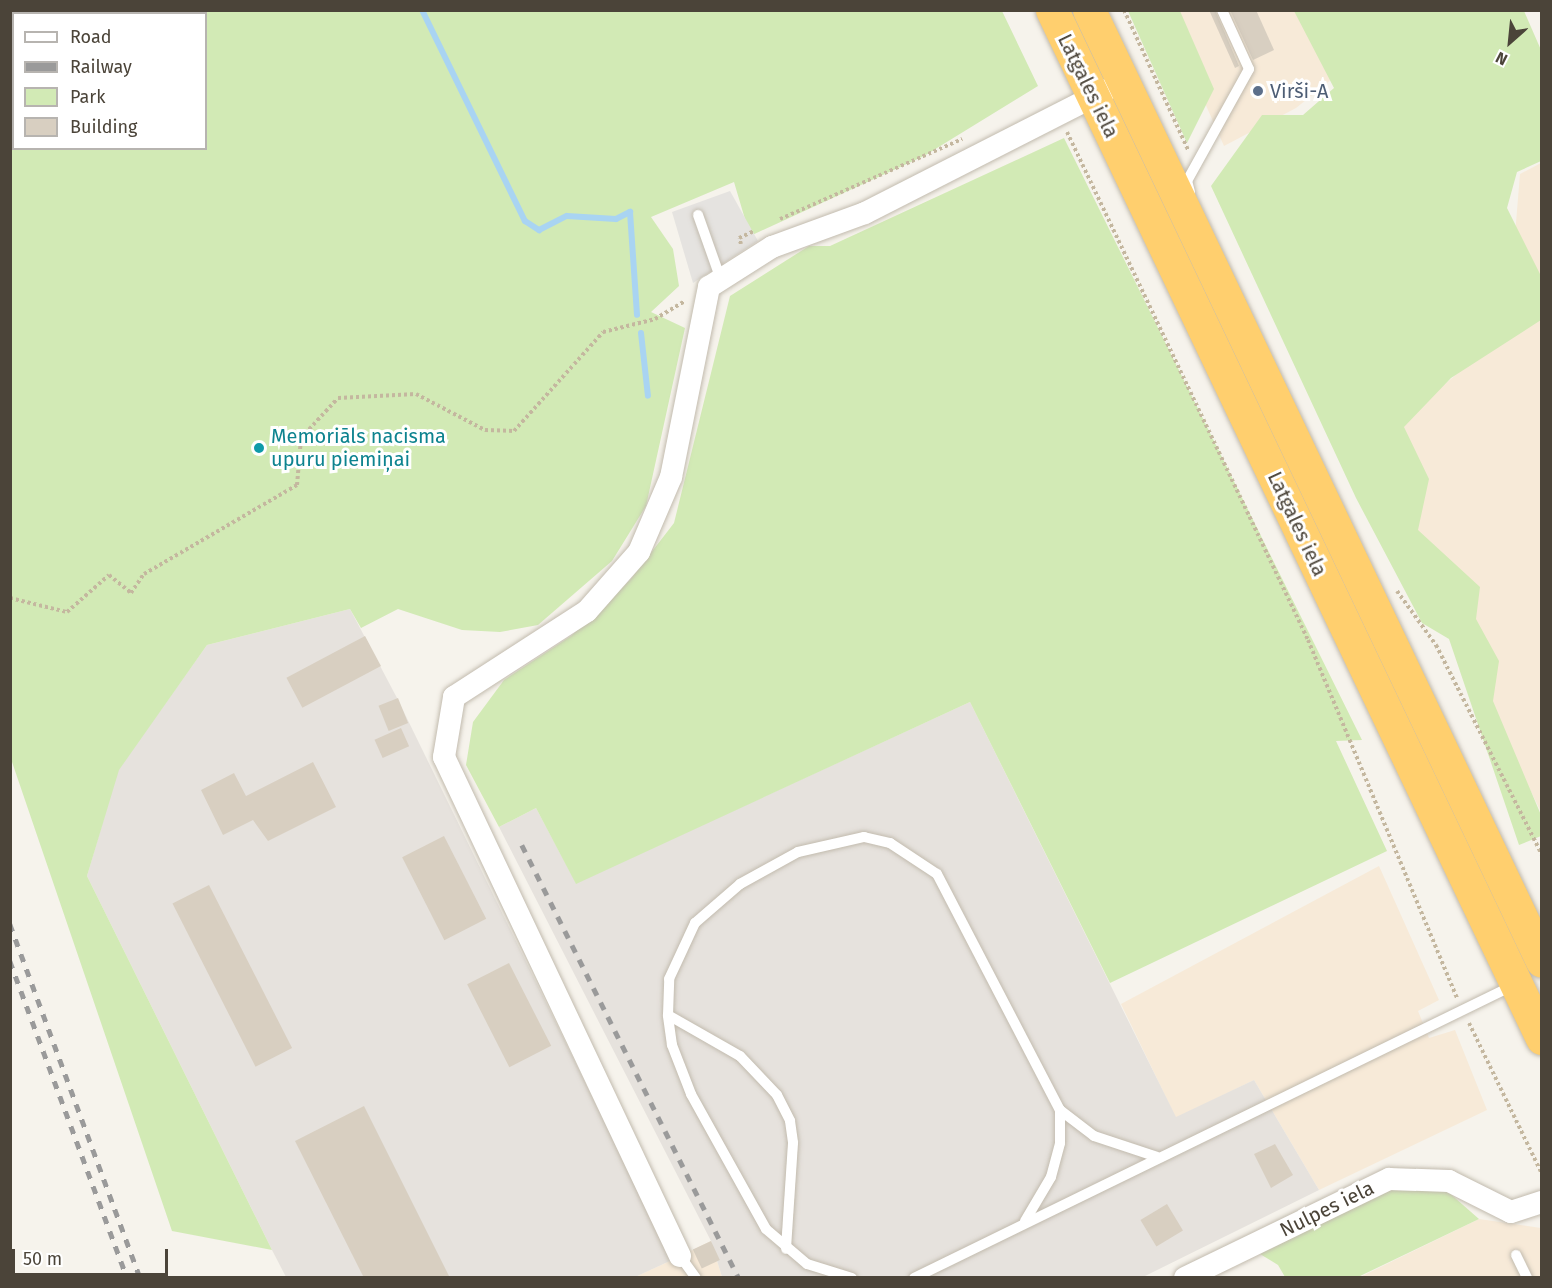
<!DOCTYPE html>
<meta charset="utf-8">
<style>
body{margin:0}
#map{position:relative;width:1552px;height:1288px;overflow:hidden;background:#f6f3ec;font-family:"Fira Sans",sans-serif}
div>[style]{position:absolute}
[style*='--x']{left:calc(var(--x)*1px);top:calc(var(--y)*1px);width:calc(var(--w)*1px);rotate:calc(var(--a)*1deg)}
.commercial>*{inset:0;background:#f7ead8}
.industrial>*{inset:0;background:#e6e2dd}
.green>*{inset:0;background:#d2eab5}
.parking>*{inset:0;background:#e5e3e0}
.stream>*{height:6px;margin:-3px;padding:0 3px;transform-origin:3px;border-radius:3px;background:#a9d4f2}
.building>*{inset:0;background:#d8cfc1;transform-origin:0 0}
.path>*{height:4px;margin-top:-2px;transform-origin:0;background:repeating-linear-gradient(90deg,#c4b79f 0 3px,transparent 0 6px)}
.roads{filter:drop-shadow(0 0 2px #c2bbae) drop-shadow(0 0 2px #c2bbae)}
.lane>*{height:10px;margin:-5px;padding:0 5px;transform-origin:5px;border-radius:5px;background:#fff}
.street>*{height:22px;margin:-11px;padding:0 11px;transform-origin:11px;border-radius:11px;background:#fff}
.highway>*{height:33px;margin:-16.5px;padding:0 16.5px;transform-origin:16.5px;border-radius:16.5px;background:#ffcf6e}
.rail>*{height:4.5px;margin-top:-2.25px;transform-origin:0;background:repeating-linear-gradient(90deg,#9a9a9a 0 8px,transparent 0 16px)}
.dots>*{width:16px;height:16px;translate:-50% -50%;box-sizing:border-box;border:3px solid #fff;border-radius:50%}
span{translate:-50% -50%;white-space:nowrap;text-align:center;line-height:1.15;-webkit-text-stroke:6px #fff;paint-order:stroke}
.street-label{font-size:20px;color:#4b4439}
.service-label{font-size:20px;color:#4e5e75}
.left{translate:0 -50%;text-align:left}
.culture-label{font-size:20px;color:#0d838f}
.frame{position:absolute;inset:0;border:12px solid #4b4439;pointer-events:none}
.legend{position:absolute;left:12px;top:12px;width:195px;height:138px;box-sizing:border-box;background:#fff;border:2px solid #b7b4b0;margin:0;padding:8px 10px;list-style:none;font-size:18px;color:#4b4439}
.legend li{display:flex;align-items:center;gap:12px;height:30px}
.legend b{width:30px;border:2px solid #b7b4b0}
.north{position:absolute;left:1480px;top:12px;width:60px;height:60px;-webkit-text-stroke:4px #fff;paint-order:stroke;rotate:207deg;font-size:16px;font-weight:700;line-height:24px;text-align:center;color:#4b4439}
.north::after{content:'';display:block;margin:auto;width:21px;height:27px;background:#4b4439;clip-path:polygon(50% 0,100% 100%,50% 72%,0 100%)}
.scale{position:absolute;left:12px;top:1249px;width:156px;height:27px;box-sizing:border-box;border:3px solid #4b4439;border-top:0;padding-left:8px;font-size:18px;line-height:21px;white-space:nowrap;color:#4b4439;-webkit-text-stroke:4px #fff;paint-order:stroke}
</style>
<div id="map">
<div class="commercial">
<div style="clip-path:polygon(1164px 11px,1307px 11px,1337px 75px,1296px 108px,1224px 146px)"></div>
<div style="clip-path:polygon(1541px 163px,1541px 812px,1365px 451px,1507px 332px,1520px 174px)"></div>
<div style="clip-path:polygon(1379px 866px,1439px 1000px,1418px 1011px,1429px 1038px,1455px 1030px,1487px 1110px,1319px 1190px,1254px 1080px,1176px 1118px,1121px 1004px)"></div>
<div style="clip-path:polygon(1479px 1219px,1541px 1228px,1541px 1277px,1358px 1278px)"></div>
<div style="clip-path:polygon(711px 1241px,722px 1277px,633px 1278px,672px 1260px)"></div>
</div>
<div class="industrial">
<div style="clip-path:polygon(350px 609px,397px 698px,672px 1260px,633px 1278px,286px 1277px,272px 1250px,87px 876px,118px 770px,207px 645px)"></div>
<div style="clip-path:polygon(970px 702px,1176px 1117px,1254px 1080px,1319px 1190px,1143px 1277px,722px 1277px,711px 1241px,499px 827px,536px 808px,576px 883px)"></div>
</div>
<div class="green">
<div style="clip-path:polygon(evenodd,10px 11px,1002px 11px,1038px 86px,924px 156px,750px 236px,734px 182px,651px 217px,673px 249px,679px 286px,651px 312px,685px 328px,646px 506px,612px 561px,538px 625px,500px 632px,462px 630px,398px 609px,361px 628px,350px 609px,207px 645px,119px 770px,87px 876px,272px 1250px,172px 1231px,11px 759px,10px 11px,14px 14px,206px 14px,206px 148px,14px 148px,14px 14px)"></div>
<div style="clip-path:polygon(1128px 11px,1180px 11px,1214px 89px,1187px 143px)"></div>
<div style="clip-path:polygon(1294px 11px,1524px 11px,1541px 50px,1541px 161px,1517px 172px,1507px 208px,1541px 276px,1541px 320px,1451px 378px,1404px 427px,1429px 479px,1418px 530px,1480px 587px,1476px 619px,1499px 661px,1493px 701px,1541px 815px,1541px 836px,1519px 845px,1449px 639px,1422px 623px,1356px 498px,1211px 186px,1262px 115px,1303px 115px,1334px 88px)"></div>
<div style="clip-path:polygon(1064px 138px,1362px 740px,1336px 741px,1387px 851px,1110px 983px,970px 702px,576px 884px,536px 808px,499px 827px,466px 765px,473px 722px,504px 680px,571px 636px,630px 580px,674px 523px,730px 296px,809px 246px,830px 246px)"></div>
<div style="clip-path:polygon(1395px 1185px,1446px 1190px,1479px 1219px,1358px 1277px,1285px 1277px,1278px 1265px,1260px 1254px,1269px 1242px)"></div>
</div>
<div class="parking">
<div style="clip-path:polygon(730px 191px,758px 241px,693px 283px,672px 212px)"></div>
</div>
<div class="stream">
<div style="--x:422;--y:10;--w:235;--a:64"></div>
<div style="--x:525;--y:221;--w:17;--a:33"></div>
<div style="--x:539;--y:230;--w:31;--a:-27"></div>
<div style="--x:567;--y:216;--w:49;--a:3.5"></div>
<div style="--x:616;--y:219;--w:16;--a:-27"></div>
<div style="--x:630;--y:212;--w:103;--a:86.1"></div>
<div style="--x:641;--y:333;--w:63;--a:83.7"></div>
</div>
<div class="building">
<div style="clip-path:polygon(1209px 10px,1215px 10px,1239px 66px,1235px 68px)"></div>
<div style="clip-path:polygon(1230px 10px,1256px 10px,1274px 50px,1253px 60px)"></div>
<div style="left:365px;top:636px;width:34px;height:89px;rotate:62deg"></div>
<div style="left:398px;top:698px;width:27px;height:21px;rotate:68deg"></div>
<div style="left:401px;top:728px;width:20px;height:29px;rotate:66deg"></div>
<div style="clip-path:polygon(313px 762px,336px 807px,268px 841px,253px 820px,223px 835px,201px 790px,234px 773px,246px 796px)"></div>
<div style="left:444px;top:836px;width:93px;height:47px;rotate:63deg"></div>
<div style="left:209px;top:885px;width:183px;height:41px;rotate:63deg"></div>
<div style="left:509px;top:963px;width:93px;height:47px;rotate:63deg"></div>
<div style="clip-path:polygon(364px 1106px,450px 1278px,364px 1278px,295px 1141px)"></div>
<div style="clip-path:polygon(1275px 1144px,1293px 1175px,1271px 1188px,1254px 1154px)"></div>
<div style="left:1167px;top:1204px;width:31px;height:31px;rotate:59deg"></div>
<div style="left:711px;top:1241px;width:21px;height:20px;rotate:65deg"></div>
</div>
<div class="path">
<div style="--x:1124;--y:10;--w:154;--a:65.4"></div>
<div style="--x:1067;--y:132;--w:562;--a:64.62"></div>
<div style="--x:1308;--y:640;--w:388;--a:67.4"></div>
<div style="--x:780;--y:219;--w:199;--a:-23.7"></div>
<div style="--x:741;--y:244;--w:6;--a:-108"></div>
<div style="--x:739;--y:238;--w:17;--a:-25"></div>
<div style="--x:1397;--y:591;--w:67;--a:54.2"></div>
<div style="--x:1436;--y:645;--w:235;--a:63.2"></div>
<div style="--x:10;--y:598;--w:59;--a:13.8"></div>
<div style="--x:67;--y:612;--w:56;--a:-41.4"></div>
<div style="--x:109;--y:575;--w:28;--a:39"></div>
<div style="--x:131;--y:593;--w:23;--a:-56"></div>
<div style="--x:144;--y:574;--w:177;--a:-30.2"></div>
<div style="--x:297;--y:485;--w:47;--a:-85.1"></div>
<div style="--x:301;--y:438;--w:54;--a:-47.2"></div>
<div style="--x:338;--y:398;--w:78;--a:-2.9"></div>
<div style="--x:416;--y:394;--w:78;--a:27.6"></div>
<div style="--x:485;--y:430;--w:29;--a:2"></div>
<div style="--x:514;--y:431;--w:133;--a:-48"></div>
<div style="--x:603;--y:332;--w:54;--a:-14"></div>
<div style="--x:655;--y:319;--w:35;--a:-31"></div>
<div style="--x:1469;--y:1023;--w:168;--a:64.2"></div>
</div>
<div class="roads">
<div class="lane">
<div style="--x:1190;--y:192;--w:11;--a:-105"></div>
<div style="--x:1187;--y:181;--w:128;--a:-61"></div>
<div style="--x:1249;--y:69;--w:65;--a:-114.6"></div>
<div style="--x:698;--y:215;--w:66;--a:70.5"></div>
<div style="--x:668;--y:1015;--w:83;--a:29.7"></div>
<div style="--x:740;--y:1056;--w:54;--a:46.5"></div>
<div style="--x:777;--y:1095;--w:29;--a:63"></div>
<div style="--x:790;--y:1121;--w:22;--a:82"></div>
<div style="--x:793;--y:1143;--w:106;--a:93.8"></div>
<div style="--x:1025;--y:1221;--w:51;--a:-59.4"></div>
<div style="--x:1051;--y:1177;--w:35;--a:-75"></div>
<div style="--x:1060;--y:1143;--w:33;--a:-90"></div>
<div style="--x:1516;--y:1255;--w:25;--a:64"></div>
<div style="--x:680;--y:1256;--w:27;--a:54"></div>
<div style="--x:852;--y:1278;--w:47;--a:-162.7"></div>
<div style="--x:807;--y:1264;--w:54;--a:-139.5"></div>
<div style="--x:766;--y:1229;--w:154;--a:-119.1"></div>
<div style="--x:691;--y:1094;--w:53;--a:-111.2"></div>
<div style="--x:672;--y:1045;--w:30;--a:-98"></div>
<div style="--x:668;--y:1015;--w:36;--a:-88"></div>
<div style="--x:669;--y:979;--w:62;--a:-65.1"></div>
<div style="--x:695;--y:923;--w:60;--a:-40.9"></div>
<div style="--x:740;--y:884;--w:66;--a:-28.9"></div>
<div style="--x:798;--y:852;--w:68;--a:-12.8"></div>
<div style="--x:864;--y:837;--w:27;--a:13"></div>
<div style="--x:890;--y:843;--w:56;--a:33.4"></div>
<div style="--x:937;--y:874;--w:266;--a:62.5"></div>
<div style="--x:1060;--y:1110;--w:43;--a:37.4"></div>
<div style="--x:1094;--y:1136;--w:66;--a:18.4"></div>
<div style="--x:914;--y:1278;--w:665;--a:-26.03"></div>
</div>
<div class="street">
<div style="--x:680;--y:1256;--w:552;--a:-115.31"></div>
<div style="--x:444;--y:757;--w:61;--a:-80.5"></div>
<div style="--x:454;--y:697;--w:158;--a:-32.9"></div>
<div style="--x:587;--y:611;--w:79;--a:-48.6"></div>
<div style="--x:639;--y:552;--w:82;--a:-66.9"></div>
<div style="--x:671;--y:477;--w:194;--a:-78.7"></div>
<div style="--x:709;--y:287;--w:75;--a:-32.4"></div>
<div style="--x:772;--y:247;--w:99;--a:-20.1"></div>
<div style="--x:865;--y:213;--w:271;--a:-27"></div>
<div style="--x:1185;--y:1278;--w:227;--a:-25.9"></div>
<div style="--x:1389;--y:1179;--w:60;--a:1.9"></div>
<div style="--x:1449;--y:1181;--w:69;--a:26.6"></div>
<div style="--x:1511;--y:1212;--w:33;--a:-18"></div>
</div>
<div class="highway">
<div style="--x:1052;--y:10;--w:1139;--a:64.52"></div>
<div style="--x:1089;--y:10;--w:1053;--a:64.53"></div>
</div>
</div>
<div class="rail">
<div style="--x:522;--y:845;--w:484;--a:63.4"></div>
<div style="--x:10;--y:924;--w:377;--a:69.8"></div>
<div style="--x:10;--y:961;--w:338;--a:69.7"></div>
</div>
<div class="dots">
<div style="left:1258px;top:91px;background:#5c6f8a"></div>
<div style="left:259px;top:448px;background:#0f9aa8"></div>
</div>
<div class="street-label">
<span style="left:1088px;top:86px;rotate:64deg">Latgales iela</span>
<span style="left:1297px;top:524px;rotate:65deg">Latgales iela</span>
<span style="left:1327px;top:1209px;rotate:-26deg">Nulpes iela</span>
</div>
<div class="service-label">
<span class="left" style="left:1270px;top:91px">Virši-A</span>
</div>
<div class="culture-label">
<span class="left" style="left:271px;top:448px">Memoriāls nacisma<br>upuru piemiņai</span>
</div>
<div class="frame"></div>
<ul class="legend">
<li><b style="height:8px;background:#fff"></b>Road</li>
<li><b style="height:8px;background:#9a9a9a"></b>Railway</li>
<li><b style="height:16px;background:#d2eab5"></b>Park</li>
<li><b style="height:16px;background:#d8cfc1"></b>Building</li>
</ul>
<div class="north">N</div>
<div class="scale">50 m</div>
</div>
